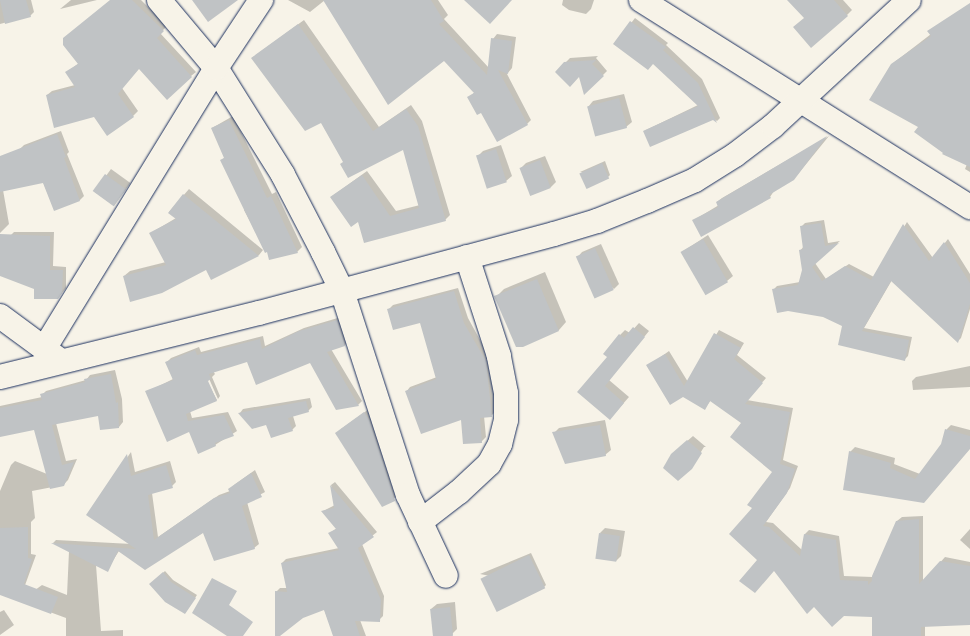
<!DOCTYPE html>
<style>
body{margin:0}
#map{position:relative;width:970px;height:636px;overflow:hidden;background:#f7f3e8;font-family:"Architects Daughter",sans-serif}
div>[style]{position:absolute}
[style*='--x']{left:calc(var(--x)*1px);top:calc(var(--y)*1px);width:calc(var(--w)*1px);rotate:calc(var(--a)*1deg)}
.shadow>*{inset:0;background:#0003;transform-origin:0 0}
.building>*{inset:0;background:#c0c3c5;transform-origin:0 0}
.roads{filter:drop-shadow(0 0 1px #1b2f5e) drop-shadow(0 0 1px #1b2f5e)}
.minor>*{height:24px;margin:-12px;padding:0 12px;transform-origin:12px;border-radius:12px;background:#f7f3e8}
span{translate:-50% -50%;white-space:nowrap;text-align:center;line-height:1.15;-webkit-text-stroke:4px #f7f3e8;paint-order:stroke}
</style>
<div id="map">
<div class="shadow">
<div style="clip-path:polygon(0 0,31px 0,34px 12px,30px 16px,0 24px)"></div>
<div style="clip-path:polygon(71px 0,97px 0,60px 9px)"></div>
<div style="clip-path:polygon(111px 0,141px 0,167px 26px,160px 33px,196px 72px,191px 76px,140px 67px,122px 88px,138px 111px,133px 116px,94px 116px,47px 95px,52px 91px,75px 85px,67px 72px,79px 63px)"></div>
<div style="clip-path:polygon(288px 0,438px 0,448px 15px,444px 19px,489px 68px,493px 39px,497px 34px,516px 37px,512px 68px,507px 74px,531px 120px,527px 124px,482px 111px,469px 97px,475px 92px,444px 59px,325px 0,310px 12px)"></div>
<div style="clip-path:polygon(563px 0,594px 0,591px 9px,586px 14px,569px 10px,562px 5px)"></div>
<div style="clip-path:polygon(789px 0,843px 0,852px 10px,847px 15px,805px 17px)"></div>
<div style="clip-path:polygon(970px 4px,970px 172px,965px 169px,967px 164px,919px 127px,896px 61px)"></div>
<div style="clip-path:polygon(635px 18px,668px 43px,666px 45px,702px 79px,720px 118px,717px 121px,714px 119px,644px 131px,698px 105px,653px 63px,615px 44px)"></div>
<div style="clip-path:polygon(304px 20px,379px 127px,411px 105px,422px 121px,450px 215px,445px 220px,359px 220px,331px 197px,367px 171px,396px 211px,420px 205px,404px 148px,344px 162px,321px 122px,252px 58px)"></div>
<div style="clip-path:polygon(598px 56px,596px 58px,607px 71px,585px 93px,580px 75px,556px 72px,570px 58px)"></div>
<div style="clip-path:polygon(624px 94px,632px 122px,626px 127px,588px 107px,593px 101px)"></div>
<div style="clip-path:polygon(233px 116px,272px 194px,276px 192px,302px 247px,297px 252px,270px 258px,268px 250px,266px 251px,244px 210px,247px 208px,222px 160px,225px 157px,212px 128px)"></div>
<div style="clip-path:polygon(61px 131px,69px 152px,67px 154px,84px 196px,80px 200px,54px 209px,43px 182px,3px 190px,9px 224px,0 233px,0 169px,24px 145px)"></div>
<div style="clip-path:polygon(829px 136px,798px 174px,774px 191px,770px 197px,694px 220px,719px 205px,717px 202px,722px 198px)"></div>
<div style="clip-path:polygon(501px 145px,512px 176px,506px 181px,478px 156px,483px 151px)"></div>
<div style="clip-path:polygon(545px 156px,556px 182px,551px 187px,531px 195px,521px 168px,526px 163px)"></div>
<div style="clip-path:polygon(605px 161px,610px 175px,608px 177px,580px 172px)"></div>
<div style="left:111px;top:169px;width:24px;height:28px;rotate:36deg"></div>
<div style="clip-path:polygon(189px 189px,263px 250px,259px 255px,212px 278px,207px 269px,124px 276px,130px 271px,166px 262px,151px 233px,176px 218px,169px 212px)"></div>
<div style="clip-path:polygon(824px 220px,828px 243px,840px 241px,815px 263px,826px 279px,849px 264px,874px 277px,907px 222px,933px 258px,948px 239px,970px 274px,970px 309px,961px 338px,958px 341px,892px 280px,864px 328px,912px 337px,908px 356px,905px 359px,774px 289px,777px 286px,800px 282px,803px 270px,800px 251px,804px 246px,801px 227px,805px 223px)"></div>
<div style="clip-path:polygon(14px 232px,54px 232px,53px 266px,66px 267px,66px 288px,58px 298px,0 274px,0 262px,10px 236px)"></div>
<div style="clip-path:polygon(708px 235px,733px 276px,727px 281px,682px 252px)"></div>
<div style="clip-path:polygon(601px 244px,619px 284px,614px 289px,577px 258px,582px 252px)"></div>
<div style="clip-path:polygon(545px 272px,566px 322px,559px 330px,522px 345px,496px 297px,504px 289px)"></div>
<div style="clip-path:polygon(458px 288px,468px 318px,490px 358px,496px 411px,492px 415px,484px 416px,486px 437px,481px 442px,462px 418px,406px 392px,410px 387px,437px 377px,421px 321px,389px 309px,393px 305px)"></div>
<div style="clip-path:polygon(341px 317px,349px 341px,345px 345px,331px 349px,362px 401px,358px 405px,311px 362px,248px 360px,213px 371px,215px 374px,212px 377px,220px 396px,218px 399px,207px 374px,204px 376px,217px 400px,190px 411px,192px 418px,228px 412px,237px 431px,215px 445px,189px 430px,147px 392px,173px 379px,167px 362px,171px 358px,199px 347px,201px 352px,263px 336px,265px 346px,304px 328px)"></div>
<div style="clip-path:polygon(639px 323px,649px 331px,609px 380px,629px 397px,615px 413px,579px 392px,609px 357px,620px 335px,625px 330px,630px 333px)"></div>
<div style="clip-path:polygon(719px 330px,744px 343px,737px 355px,766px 378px,747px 400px,793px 408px,783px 460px,798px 466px,790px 488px,766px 522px,773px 523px,802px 550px,805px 534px,809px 530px,839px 536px,844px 576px,873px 577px,897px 521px,902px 517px,923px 516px,923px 582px,945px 557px,970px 562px,970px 624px,925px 625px,925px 636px,873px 636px,873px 615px,814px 605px,774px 569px,759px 560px,754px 508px,773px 472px,743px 423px,711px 400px,705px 408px,648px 366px,669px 351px,688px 382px)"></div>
<div style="clip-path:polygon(970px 366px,970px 387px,913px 390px,912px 381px,916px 377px)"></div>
<div style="clip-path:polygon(115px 370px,122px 399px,123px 422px,119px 427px,99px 414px,56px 423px,66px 461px,77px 459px,68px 480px,63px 485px,32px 491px,35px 518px,31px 522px,31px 554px,36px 555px,24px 588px,0 559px,0 491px,11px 465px,15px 461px,47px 474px,35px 428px,0 434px,0 406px,42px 397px,42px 395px,46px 391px,86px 380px,90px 375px)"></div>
<div style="clip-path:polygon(310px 398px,312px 407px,308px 411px,293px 416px,296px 426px,292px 430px,240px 413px,243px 409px)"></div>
<div style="clip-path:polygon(369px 409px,399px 495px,383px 505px,341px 429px)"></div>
<div style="clip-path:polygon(605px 420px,611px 450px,605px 455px,554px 433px,559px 428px)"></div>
<div style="clip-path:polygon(951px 425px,970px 430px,970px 448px,928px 497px,850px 452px,855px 447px,895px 458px,894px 464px,920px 474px,942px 445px,947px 429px)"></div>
<div style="clip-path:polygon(693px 436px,706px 447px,704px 447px,691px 468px,678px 449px)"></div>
<div style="clip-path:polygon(131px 452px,135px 472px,170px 461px,176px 482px,172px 486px,152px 493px,158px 537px,219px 495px,230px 491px,234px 485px,255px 470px,265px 492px,247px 502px,259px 544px,254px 548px,204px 532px,145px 568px,119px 551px,107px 570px,96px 565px,101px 631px,123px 630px,123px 636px,66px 636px,66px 618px,20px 601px,42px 585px,67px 595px,69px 551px,53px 543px,56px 540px,132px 544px,88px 514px)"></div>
<div style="clip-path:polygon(335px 482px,377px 532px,362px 544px,384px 596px,383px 616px,379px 620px,360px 620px,366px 636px,334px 636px,324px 609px,302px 617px,276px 636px,276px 592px,280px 588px,288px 588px,282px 563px,286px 559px,339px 548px,330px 533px,337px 528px,323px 511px,335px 505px,331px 485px)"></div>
<div style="clip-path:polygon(605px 528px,625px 531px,621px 556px,616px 561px,600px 533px)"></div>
<div style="clip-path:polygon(970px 529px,970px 549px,960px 540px)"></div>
<div style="clip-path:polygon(531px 553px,546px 585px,544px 587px,480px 574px)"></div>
<div style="clip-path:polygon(165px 571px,173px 580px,197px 595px,185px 613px,151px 584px)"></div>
<div style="clip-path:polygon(455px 602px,457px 629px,452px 634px,431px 609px,437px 604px)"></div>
<div style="clip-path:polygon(4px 610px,14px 625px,0 635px,0 612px)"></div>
</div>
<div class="building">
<div style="clip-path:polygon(0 0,26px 0,31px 17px,5px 24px)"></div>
<div style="clip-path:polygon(110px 0,132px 0,164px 31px,157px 38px,192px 77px,167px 100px,139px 69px,118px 94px,134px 117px,107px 136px,94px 117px,54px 128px,46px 95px,75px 87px,65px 72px,78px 64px,63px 45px,63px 38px)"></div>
<div style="clip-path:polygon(192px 0,238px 0,208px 22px)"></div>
<div style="clip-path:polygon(323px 0,431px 0,444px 21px,439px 24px,487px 75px,491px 38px,512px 41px,508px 74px,498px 70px,528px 125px,497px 142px,481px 113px,477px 115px,467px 97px,474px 93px,444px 61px,388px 105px)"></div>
<div style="clip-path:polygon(464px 0,512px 0,490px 24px)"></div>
<div style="clip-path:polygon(787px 0,834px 0,848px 16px,811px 48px,793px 27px,804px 18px)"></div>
<div style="clip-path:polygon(970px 3px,970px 167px,942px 154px,943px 153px,914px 132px,918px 127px,869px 100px,891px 64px,931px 36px,927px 31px)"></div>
<div style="clip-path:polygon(630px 21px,666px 47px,663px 50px,698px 83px,717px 123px,713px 120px,650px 147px,643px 131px,698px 106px,653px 64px,648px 70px,613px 44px)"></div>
<div style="clip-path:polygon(298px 24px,373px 131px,406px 109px,418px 126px,446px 221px,364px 243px,358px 222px,351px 227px,330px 197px,362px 175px,390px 216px,419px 208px,403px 150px,348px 178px,340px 164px,343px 162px,321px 123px,305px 131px,251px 58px)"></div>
<div style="clip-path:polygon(596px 60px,592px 64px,604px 76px,584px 95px,579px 77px,570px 87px,555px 72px,564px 62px)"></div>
<div style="left:619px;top:98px;width:31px;height:33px;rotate:75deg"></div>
<div style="clip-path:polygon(229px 120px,267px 198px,271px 196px,298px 253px,269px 260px,267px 252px,265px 253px,220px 160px,224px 158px,211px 128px)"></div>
<div style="clip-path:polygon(57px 134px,66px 157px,64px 158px,80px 201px,54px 211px,43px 183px,0 192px,0 156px)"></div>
<div style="clip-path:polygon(827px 136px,794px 180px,769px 195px,771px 198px,701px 237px,692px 220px,718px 207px,716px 202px)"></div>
<div style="left:496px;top:149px;width:35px;height:21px;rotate:72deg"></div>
<div style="left:540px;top:160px;width:30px;height:22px;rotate:69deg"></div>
<div style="left:602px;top:163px;width:17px;height:25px;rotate:65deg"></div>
<div style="left:105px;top:174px;width:26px;height:21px;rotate:36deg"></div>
<div style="clip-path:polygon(183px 194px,259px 256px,211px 280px,206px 270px,162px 293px,130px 302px,123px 276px,166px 265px,149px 233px,176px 219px,168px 213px)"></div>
<div style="clip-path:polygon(821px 223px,825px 246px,839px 243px,812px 267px,822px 281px,845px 266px,871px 280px,903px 224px,929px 261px,944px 242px,970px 283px,970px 304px,958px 343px,891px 281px,862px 331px,909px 340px,905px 361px,838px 345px,842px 326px,823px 317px,788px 311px,777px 313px,772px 289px,798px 285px,802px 270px,799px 250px,803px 249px,800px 226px)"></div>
<div style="clip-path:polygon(0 234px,50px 236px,50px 270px,63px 270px,62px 293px,58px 299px,34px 299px,34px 289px,0 276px)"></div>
<div style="left:703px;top:239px;width:50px;height:26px;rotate:60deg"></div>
<div style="left:595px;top:248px;width:46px;height:21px;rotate:66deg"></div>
<div style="clip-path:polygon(537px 279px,559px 331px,523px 347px,516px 347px,494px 296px)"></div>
<div style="clip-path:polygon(454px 291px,464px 323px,486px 361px,492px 417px,480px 418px,482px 443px,463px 444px,461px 420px,421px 434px,405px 391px,436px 379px,420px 323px,393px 330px,387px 309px)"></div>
<div style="clip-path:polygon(337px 320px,345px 346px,327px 352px,359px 406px,336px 410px,310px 363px,256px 385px,247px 362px,209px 374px,211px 379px,208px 381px,217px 401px,186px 414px,188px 421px,224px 415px,234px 436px,215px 443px,216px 446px,198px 454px,189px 432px,167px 442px,145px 391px,173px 380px,165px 362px,195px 350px,197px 355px,260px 339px,262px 349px,299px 331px)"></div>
<div style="clip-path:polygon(633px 327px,645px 337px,605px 386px,624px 403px,610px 420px,577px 392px,607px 357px,603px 354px,619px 334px,624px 338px)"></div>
<div style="clip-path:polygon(714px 333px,741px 348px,734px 359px,763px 383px,745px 404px,790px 412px,780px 464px,795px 469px,787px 493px,763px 526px,769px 527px,800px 556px,804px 534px,836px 540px,840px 580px,868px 581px,868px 585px,872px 581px,872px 576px,896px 521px,919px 519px,919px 584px,940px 561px,970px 566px,970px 625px,921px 627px,921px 636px,872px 636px,872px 617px,844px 616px,832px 627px,814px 607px,807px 614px,774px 571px,755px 593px,739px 581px,757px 560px,729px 534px,752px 508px,747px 505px,772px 472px,730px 437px,741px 423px,710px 401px,705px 410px,683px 397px,670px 405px,646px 365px,665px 354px,684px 386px)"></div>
<div style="clip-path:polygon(111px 374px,116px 403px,118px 402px,119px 428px,100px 430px,98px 416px,52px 425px,62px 465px,74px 462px,64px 486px,50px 489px,34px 430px,0 437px,0 408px,42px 400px,40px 394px,85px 382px,84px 379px)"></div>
<div style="clip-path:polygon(306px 401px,309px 412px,288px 418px,293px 431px,271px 438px,266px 425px,252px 429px,238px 413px)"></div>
<div style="clip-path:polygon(364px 412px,369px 420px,395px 501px,382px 507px,335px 433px)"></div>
<div style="clip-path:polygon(600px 425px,606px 456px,565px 464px,552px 432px)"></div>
<div style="clip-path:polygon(945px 429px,970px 436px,970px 449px,924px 503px,843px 490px,849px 451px,891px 463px,890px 468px,915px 479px,941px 444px)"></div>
<div style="clip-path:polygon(687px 440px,702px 453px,692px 469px,678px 481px,663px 468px,671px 454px)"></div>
<div style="clip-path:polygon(127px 454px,131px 476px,166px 465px,173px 488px,148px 495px,154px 540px,214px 498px,230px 493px,228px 489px,251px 473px,262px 497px,242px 506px,255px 549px,214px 561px,203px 533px,145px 570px,118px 551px,108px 572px,51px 543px,136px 549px,86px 515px)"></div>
<div style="clip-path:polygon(330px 485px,374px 537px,358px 548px,381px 600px,380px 622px,355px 621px,360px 636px,333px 636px,324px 610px,303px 618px,280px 636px,275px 636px,275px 591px,287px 592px,281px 563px,339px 550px,328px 533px,336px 529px,321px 511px,334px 508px)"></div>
<div style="clip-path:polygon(28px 527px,28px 558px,32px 559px,24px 584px,58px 597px,51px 614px,0 595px,0 528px)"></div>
<div style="left:599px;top:533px;width:21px;height:26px;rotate:8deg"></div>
<div style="left:529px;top:555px;width:37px;height:54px;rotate:64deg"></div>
<div style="clip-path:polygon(163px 572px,171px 582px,196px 598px,185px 614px,165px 602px,149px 584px)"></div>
<div style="clip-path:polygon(212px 578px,237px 591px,229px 605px,253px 622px,243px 636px,227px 636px,192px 613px)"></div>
<div style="left:450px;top:607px;width:29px;height:20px;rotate:84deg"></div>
</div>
<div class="roads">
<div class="minor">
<div style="--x:159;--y:0;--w:89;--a:50"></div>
<div style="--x:216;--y:68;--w:126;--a:57.9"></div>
<div style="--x:283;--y:175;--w:87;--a:62.5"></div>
<div style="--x:323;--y:252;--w:43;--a:64"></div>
<div style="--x:342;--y:291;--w:214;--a:72.1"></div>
<div style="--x:408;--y:495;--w:89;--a:64.9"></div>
<div style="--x:641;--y:0;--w:389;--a:32.2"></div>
<div style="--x:0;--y:316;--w:71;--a:36.4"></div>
<div style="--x:44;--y:349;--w:329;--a:-58.5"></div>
<div style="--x:216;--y:68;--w:82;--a:-56.5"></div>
<div style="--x:0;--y:377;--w:267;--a:-13.9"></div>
<div style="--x:259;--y:313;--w:305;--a:-15"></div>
<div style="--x:554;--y:234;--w:45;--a:-16.8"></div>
<div style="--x:597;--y:221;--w:54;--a:-21.8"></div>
<div style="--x:647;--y:201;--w:52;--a:-23.6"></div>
<div style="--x:695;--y:180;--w:47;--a:-32"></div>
<div style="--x:735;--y:155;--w:48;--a:-37.3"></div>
<div style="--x:773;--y:126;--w:185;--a:-42.8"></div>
<div style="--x:420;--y:522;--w:49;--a:-37.6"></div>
<div style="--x:459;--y:492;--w:41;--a:-43"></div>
<div style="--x:489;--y:464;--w:23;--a:-61"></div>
<div style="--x:500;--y:444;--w:25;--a:-76"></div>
<div style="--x:506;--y:420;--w:27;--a:-90"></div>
<div style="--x:506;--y:393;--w:38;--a:-101"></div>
<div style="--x:499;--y:356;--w:104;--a:-107.9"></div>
</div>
</div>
</div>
